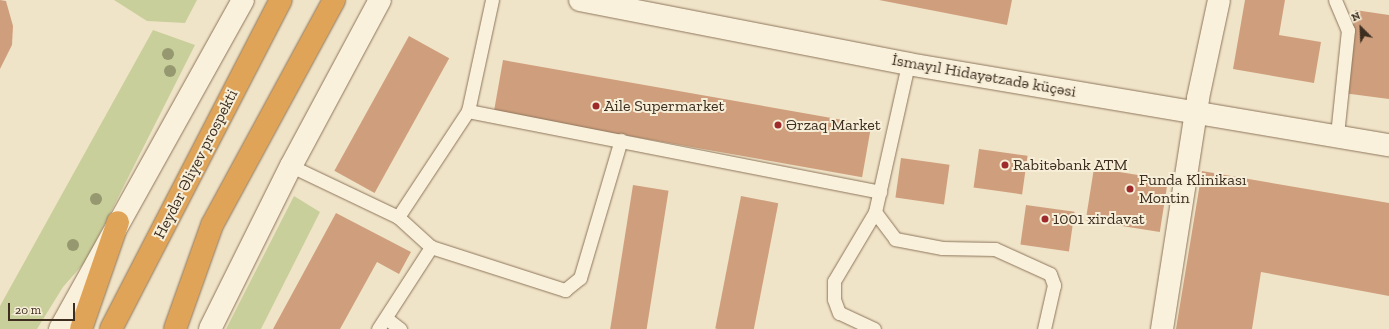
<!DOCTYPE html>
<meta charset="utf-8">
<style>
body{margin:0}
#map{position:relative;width:1389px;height:329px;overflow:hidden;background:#f0e4c8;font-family:"Zilla Slab",serif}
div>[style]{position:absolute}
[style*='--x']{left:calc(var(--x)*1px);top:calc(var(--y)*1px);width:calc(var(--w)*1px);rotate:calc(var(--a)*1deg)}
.green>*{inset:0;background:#c9cf9b}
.building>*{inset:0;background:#cf9f7d;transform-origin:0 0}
.roads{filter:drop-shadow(0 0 1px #8d765c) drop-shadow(0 0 1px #8d765c)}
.lane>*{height:13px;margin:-6.5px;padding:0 6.5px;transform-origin:6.5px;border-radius:6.5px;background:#faf1dc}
.street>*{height:22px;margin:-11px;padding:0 11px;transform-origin:11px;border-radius:11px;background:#faf1dc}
.secondary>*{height:22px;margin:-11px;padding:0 11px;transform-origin:11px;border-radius:11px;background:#faf1dc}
.highway>*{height:22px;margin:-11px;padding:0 11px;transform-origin:11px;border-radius:11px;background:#e0a458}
.trees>*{width:12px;height:12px;margin:-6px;border-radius:50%;background:#96986f}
.dots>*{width:11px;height:11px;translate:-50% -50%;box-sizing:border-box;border:2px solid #f7eed8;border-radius:50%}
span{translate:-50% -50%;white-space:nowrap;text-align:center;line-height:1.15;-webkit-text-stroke:4px #f7eed8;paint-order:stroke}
.street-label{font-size:16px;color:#3d2e20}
.poi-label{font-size:16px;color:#3d2e20}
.left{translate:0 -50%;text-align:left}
.north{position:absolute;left:1341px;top:8px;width:40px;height:40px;-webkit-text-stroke:3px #f7eed8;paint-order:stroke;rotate:336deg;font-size:11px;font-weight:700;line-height:16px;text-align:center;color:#3d2e20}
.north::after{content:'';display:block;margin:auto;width:14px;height:18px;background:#3d2e20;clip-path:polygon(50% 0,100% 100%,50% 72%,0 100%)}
.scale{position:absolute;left:8px;top:303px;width:67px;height:18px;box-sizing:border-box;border:2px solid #3d2e20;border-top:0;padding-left:5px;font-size:12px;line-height:14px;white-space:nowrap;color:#3d2e20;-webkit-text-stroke:3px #f7eed8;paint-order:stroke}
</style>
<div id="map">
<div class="green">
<div style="clip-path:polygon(114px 0,197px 0,185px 23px,147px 21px)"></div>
<div style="clip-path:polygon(153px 30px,195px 45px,86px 261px,63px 287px,37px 329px,0 329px,0 306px)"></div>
<div style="clip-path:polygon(294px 196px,320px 212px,261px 329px,226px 329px)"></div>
</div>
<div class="building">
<div style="clip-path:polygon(0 0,6px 1px,13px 26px,12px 45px,0 69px)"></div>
<div style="clip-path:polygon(879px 0,1012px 0,1007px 25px)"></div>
<div style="clip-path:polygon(1245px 0,1285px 0,1279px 35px,1321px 42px,1314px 83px,1233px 69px)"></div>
<div style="clip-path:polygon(1355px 10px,1389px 15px,1389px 99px,1343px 93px)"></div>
<div style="left:409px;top:36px;width:46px;height:154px;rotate:29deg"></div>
<div style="left:503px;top:60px;width:374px;height:53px;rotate:10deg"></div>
<div style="left:979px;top:149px;width:49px;height:39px;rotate:8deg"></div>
<div style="left:901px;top:158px;width:49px;height:40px;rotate:8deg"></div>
<div style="left:1094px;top:168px;width:75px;height:53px;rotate:9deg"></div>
<div style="clip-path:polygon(1202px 171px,1389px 203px,1389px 296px,1261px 272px,1252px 329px,1176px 329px)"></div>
<div style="left:633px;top:185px;width:36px;height:146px;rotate:9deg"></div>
<div style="left:741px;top:196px;width:38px;height:135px;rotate:11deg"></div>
<div style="left:1026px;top:205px;width:49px;height:40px;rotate:8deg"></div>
<div style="clip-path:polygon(336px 213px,411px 252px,399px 274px,377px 262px,340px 329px,273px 329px)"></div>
</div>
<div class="roads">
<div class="lane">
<div style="--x:1335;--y:0;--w:33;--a:67"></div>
<div style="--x:1348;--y:30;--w:106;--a:96"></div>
<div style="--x:468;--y:111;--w:420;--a:11.1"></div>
<div style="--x:291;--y:166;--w:119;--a:25.5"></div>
<div style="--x:398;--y:217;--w:45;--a:42.3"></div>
<div style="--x:431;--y:247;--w:141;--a:17.8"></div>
<div style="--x:565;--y:290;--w:19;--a:-39"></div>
<div style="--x:580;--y:278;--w:144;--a:-73.5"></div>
<div style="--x:875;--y:212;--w:34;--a:53"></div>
<div style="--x:895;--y:239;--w:48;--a:10.8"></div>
<div style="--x:942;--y:248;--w:53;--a:1.1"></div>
<div style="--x:995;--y:249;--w:60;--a:24.4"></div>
<div style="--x:1050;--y:274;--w:12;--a:70"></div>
<div style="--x:1054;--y:285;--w:45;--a:102.8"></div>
<div style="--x:398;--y:217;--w:127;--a:-56.6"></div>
<div style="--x:468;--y:111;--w:114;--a:-77.8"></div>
<div style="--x:386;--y:318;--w:18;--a:38"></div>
<div style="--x:378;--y:329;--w:98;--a:-57.1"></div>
<div style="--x:874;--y:329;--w:38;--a:-155"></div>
<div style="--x:839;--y:313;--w:15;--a:-110"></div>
<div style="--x:834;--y:299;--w:18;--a:-90"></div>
<div style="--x:834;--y:281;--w:80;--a:-59.3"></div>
<div style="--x:875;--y:212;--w:152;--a:-77.4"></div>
</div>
<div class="street">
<div style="--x:1162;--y:329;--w:234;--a:-81.1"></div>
<div style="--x:1198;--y:98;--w:100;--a:-77.9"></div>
</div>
<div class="secondary">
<div style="--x:580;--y:0;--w:334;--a:11"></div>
<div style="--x:908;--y:64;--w:488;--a:9.6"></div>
<div style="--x:60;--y:329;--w:376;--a:-60.9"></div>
<div style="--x:210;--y:329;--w:182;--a:-63.6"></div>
<div style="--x:291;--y:166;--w:188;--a:-61.8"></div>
</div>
<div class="highway">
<div style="--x:81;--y:329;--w:113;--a:-70.9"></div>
<div style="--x:111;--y:329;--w:370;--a:-62.7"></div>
<div style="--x:175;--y:329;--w:110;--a:-70.4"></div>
<div style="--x:212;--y:225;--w:256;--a:-61.5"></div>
</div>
</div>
<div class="trees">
<div style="left:168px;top:54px"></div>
<div style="left:170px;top:71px"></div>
<div style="left:96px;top:199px"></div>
<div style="left:73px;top:245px"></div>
</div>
<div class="dots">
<div style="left:596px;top:106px;background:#9e2a2b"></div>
<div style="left:778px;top:125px;background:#9e2a2b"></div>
<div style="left:1005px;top:165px;background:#9e2a2b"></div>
<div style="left:1130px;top:189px;background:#9e2a2b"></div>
<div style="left:1045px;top:219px;background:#9e2a2b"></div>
</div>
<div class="street-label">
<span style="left:984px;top:76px;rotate:10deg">İsmayıl Hidayətzadə küçəsi</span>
<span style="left:196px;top:164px;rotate:-63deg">Heydər Əliyev prospekti</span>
</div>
<div class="poi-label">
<span class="left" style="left:604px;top:106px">Aile Supermarket</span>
<span class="left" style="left:786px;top:125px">Ərzaq Market</span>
<span class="left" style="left:1013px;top:165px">Rabitəbank ATM</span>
<span class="left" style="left:1139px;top:189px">Funda Klinikası<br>Montin</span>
<span class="left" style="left:1053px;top:219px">1001 xirdavat</span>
</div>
<div class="north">N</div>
<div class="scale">20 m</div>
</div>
